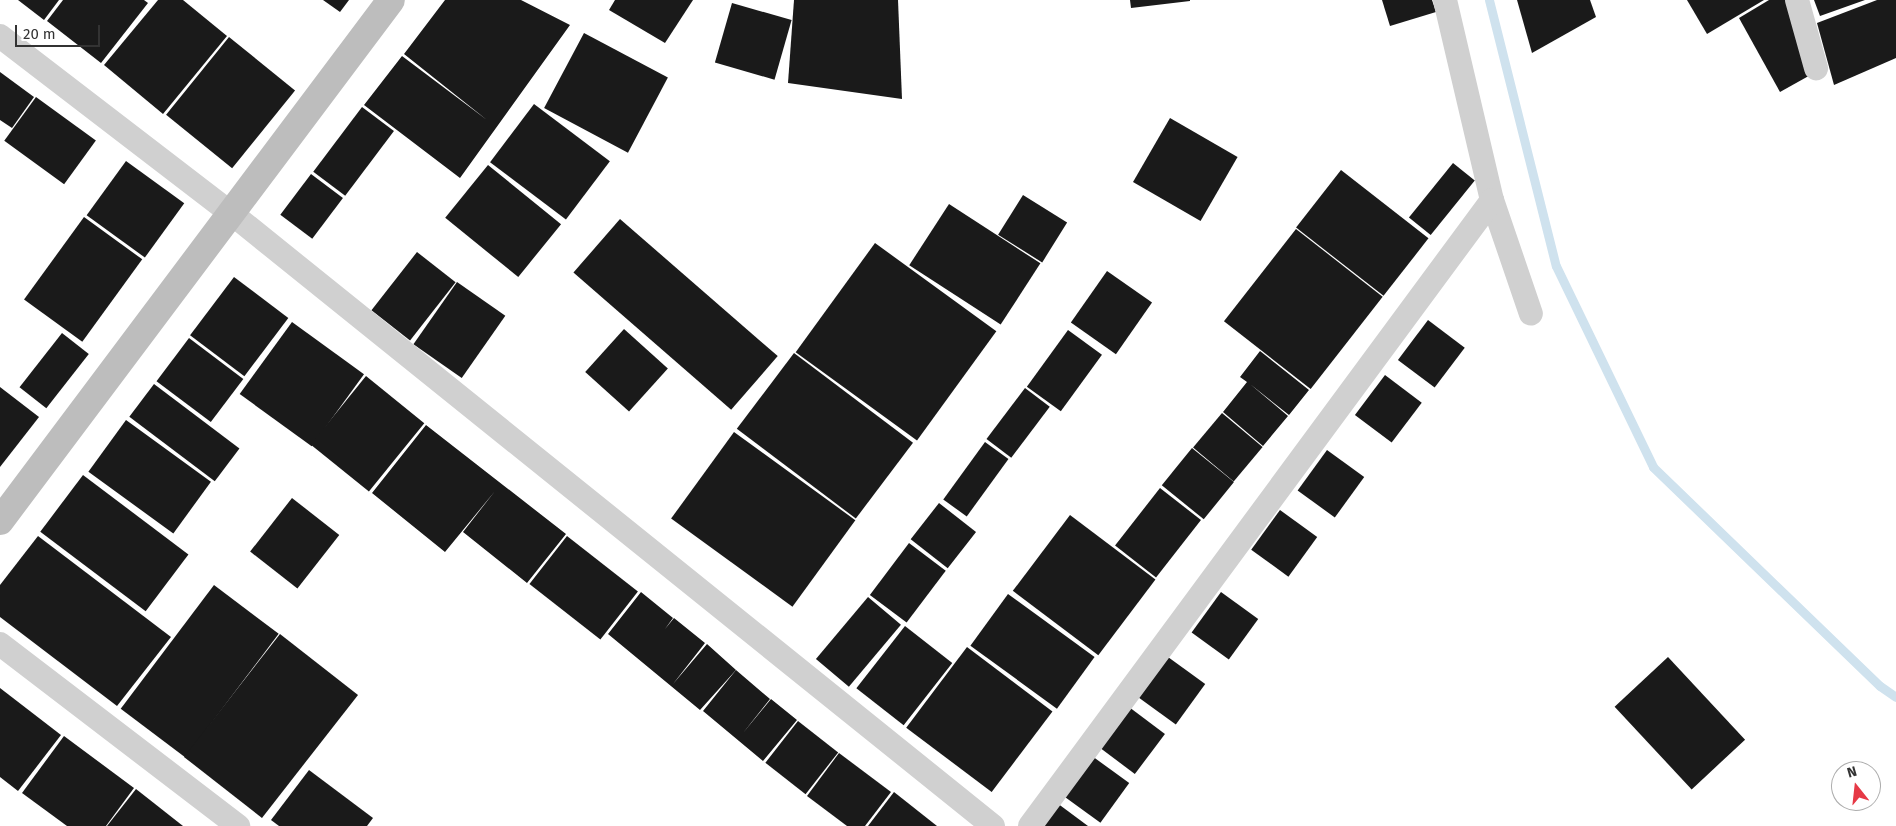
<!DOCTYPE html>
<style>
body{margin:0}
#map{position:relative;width:1896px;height:826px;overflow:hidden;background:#fff;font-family:"Fira Sans",sans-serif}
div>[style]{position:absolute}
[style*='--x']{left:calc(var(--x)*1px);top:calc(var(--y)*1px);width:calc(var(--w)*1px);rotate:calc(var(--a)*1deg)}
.stream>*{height:9px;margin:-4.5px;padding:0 4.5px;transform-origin:4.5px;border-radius:4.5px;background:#cfe2ee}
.building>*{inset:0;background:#1a1a1a;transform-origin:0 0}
.minor>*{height:24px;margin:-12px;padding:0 12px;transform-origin:12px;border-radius:12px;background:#d0d0d0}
.secondary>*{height:28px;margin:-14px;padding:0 14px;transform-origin:14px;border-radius:14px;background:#bdbdbd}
span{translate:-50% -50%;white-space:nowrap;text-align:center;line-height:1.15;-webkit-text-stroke:5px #fff;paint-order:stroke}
.north{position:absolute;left:1831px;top:761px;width:50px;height:50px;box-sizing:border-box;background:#fff;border:1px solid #adadad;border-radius:50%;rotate:344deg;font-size:14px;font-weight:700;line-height:20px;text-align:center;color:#333}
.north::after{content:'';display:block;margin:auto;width:18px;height:22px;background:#e63946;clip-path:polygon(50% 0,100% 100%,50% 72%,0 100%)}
.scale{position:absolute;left:15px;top:25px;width:85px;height:22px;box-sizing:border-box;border:2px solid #333;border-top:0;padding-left:6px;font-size:15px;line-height:18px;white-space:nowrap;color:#333;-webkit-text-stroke:4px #fff;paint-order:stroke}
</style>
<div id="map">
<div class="stream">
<div style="--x:1489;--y:0;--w:274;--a:75.9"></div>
<div style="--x:1556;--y:266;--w:223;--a:64.2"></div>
<div style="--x:1653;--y:467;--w:315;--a:44"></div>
<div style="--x:1880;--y:686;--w:19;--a:35"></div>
</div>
<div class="building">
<div style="clip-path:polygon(18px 0,59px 0,44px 20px)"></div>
<div style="clip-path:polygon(63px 0,144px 0,148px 3px,101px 63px,47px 21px)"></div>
<div style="clip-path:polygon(158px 0,183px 0,227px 36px,163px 114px,104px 65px)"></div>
<div style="clip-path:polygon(323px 0,349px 0,340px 12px)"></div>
<div style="clip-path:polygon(445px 0,521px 0,570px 25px,460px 178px,364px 105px,402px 56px,487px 120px,404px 54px)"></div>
<div style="clip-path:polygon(615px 0,693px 0,665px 43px,609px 10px)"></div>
<div style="clip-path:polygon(794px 0,898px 0,902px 99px,788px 83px)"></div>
<div style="clip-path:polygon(1130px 0,1190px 0,1190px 1px,1131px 8px)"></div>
<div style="clip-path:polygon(1382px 0,1432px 0,1436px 12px,1390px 26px)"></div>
<div style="clip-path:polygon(1517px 0,1590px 0,1596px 17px,1532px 53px)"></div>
<div style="clip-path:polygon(1687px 0,1764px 0,1707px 34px)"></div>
<div style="clip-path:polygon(1769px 0,1792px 0,1814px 73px,1780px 92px,1739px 18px)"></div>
<div style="clip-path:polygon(1814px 0,1865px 0,1820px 16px)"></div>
<div style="clip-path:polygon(1877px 0,1896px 0,1896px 58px,1834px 85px,1817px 23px)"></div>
<div style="left:732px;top:3px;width:62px;height:62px;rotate:16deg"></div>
<div style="left:584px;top:33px;width:95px;height:85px;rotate:28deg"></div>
<div style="left:229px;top:37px;width:85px;height:100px;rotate:39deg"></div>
<div style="clip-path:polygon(0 72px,34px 97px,12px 128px,0 120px)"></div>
<div style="left:36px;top:97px;width:74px;height:54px;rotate:36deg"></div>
<div style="left:534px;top:104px;width:95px;height:73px;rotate:37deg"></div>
<div style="left:362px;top:107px;width:40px;height:81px;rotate:37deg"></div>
<div style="left:1170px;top:118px;width:78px;height:74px;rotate:30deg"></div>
<div style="left:126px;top:161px;width:72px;height:67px;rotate:36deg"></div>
<div style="left:1453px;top:163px;width:28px;height:70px;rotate:39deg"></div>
<div style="left:488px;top:165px;width:94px;height:68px;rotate:39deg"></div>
<div style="left:1341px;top:170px;width:111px;height:73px;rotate:38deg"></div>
<div style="left:311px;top:174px;width:40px;height:51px;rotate:37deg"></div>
<div style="left:1023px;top:195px;width:52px;height:47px;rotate:32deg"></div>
<div style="left:949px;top:204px;width:109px;height:73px;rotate:33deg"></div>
<div style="left:84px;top:217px;width:72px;height:102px;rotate:36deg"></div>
<div style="left:620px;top:219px;width:209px;height:71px;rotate:41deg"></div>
<div style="left:1296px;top:229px;width:110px;height:117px;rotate:38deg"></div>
<div style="left:875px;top:243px;width:150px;height:135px;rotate:36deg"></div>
<div style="left:417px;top:252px;width:49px;height:74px;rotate:38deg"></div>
<div style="left:1107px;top:271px;width:55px;height:63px;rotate:35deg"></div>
<div style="left:234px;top:277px;width:68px;height:73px;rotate:37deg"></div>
<div style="left:457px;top:282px;width:59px;height:76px;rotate:35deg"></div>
<div style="left:1428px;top:320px;width:46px;height:50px;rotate:37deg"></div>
<div style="left:292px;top:322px;width:89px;height:89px;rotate:36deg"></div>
<div style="left:624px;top:329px;width:59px;height:58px;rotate:42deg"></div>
<div style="left:1068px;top:330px;width:42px;height:70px;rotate:36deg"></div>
<div style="left:62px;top:333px;width:34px;height:69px;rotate:38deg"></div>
<div style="left:189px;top:338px;width:68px;height:54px;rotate:37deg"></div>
<div style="clip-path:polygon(1260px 351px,1309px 390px,1289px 415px,1250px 384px,1288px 416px,1263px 446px,1223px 412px,1247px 382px,1240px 377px)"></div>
<div style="left:794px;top:353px;width:149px;height:95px;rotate:37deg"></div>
<div style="left:1385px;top:375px;width:46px;height:50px;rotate:37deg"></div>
<div style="left:366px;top:376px;width:75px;height:88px;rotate:39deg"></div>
<div style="left:154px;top:384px;width:107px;height:41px;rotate:37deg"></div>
<div style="clip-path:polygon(0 387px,39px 417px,0 467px)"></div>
<div style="left:1025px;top:388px;width:31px;height:64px;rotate:37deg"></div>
<div style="left:1222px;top:413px;width:53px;height:45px;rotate:40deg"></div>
<div style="left:126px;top:420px;width:105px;height:64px;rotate:36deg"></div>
<div style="clip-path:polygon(426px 425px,566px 534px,527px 583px,463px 532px,495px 491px,445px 552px,372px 493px)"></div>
<div style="left:734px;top:432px;width:150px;height:107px;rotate:36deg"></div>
<div style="left:985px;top:442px;width:29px;height:71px;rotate:36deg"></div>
<div style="left:1192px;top:448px;width:54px;height:48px;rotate:39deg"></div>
<div style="left:1327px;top:450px;width:46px;height:50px;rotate:36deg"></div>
<div style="left:83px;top:475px;width:132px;height:71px;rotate:37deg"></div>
<div style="left:1160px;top:488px;width:52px;height:73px;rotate:38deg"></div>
<div style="left:292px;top:498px;width:60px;height:68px;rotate:38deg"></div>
<div style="left:939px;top:503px;width:47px;height:46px;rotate:38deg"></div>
<div style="left:1280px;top:510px;width:46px;height:49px;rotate:36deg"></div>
<div style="left:1070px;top:515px;width:107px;height:95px;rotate:37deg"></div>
<div style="clip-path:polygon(38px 536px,171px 637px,117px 706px,0 617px,0 585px)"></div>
<div style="left:567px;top:536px;width:90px;height:61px;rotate:38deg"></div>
<div style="left:909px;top:543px;width:46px;height:65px;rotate:37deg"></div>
<div style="left:214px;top:585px;width:81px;height:155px;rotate:37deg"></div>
<div style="clip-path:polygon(641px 592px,673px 618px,665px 629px,674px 618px,705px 643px,673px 684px,707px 644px,736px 670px,700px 710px,608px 634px)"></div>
<div style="left:1221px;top:592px;width:46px;height:50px;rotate:36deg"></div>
<div style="left:1008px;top:594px;width:107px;height:64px;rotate:36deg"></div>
<div style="left:868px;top:597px;width:43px;height:81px;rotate:40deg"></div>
<div style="left:905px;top:626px;width:60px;height:79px;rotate:38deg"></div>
<div style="left:280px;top:634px;width:99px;height:156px;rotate:38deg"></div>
<div style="left:967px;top:647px;width:107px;height:101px;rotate:37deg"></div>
<div style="left:1168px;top:657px;width:46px;height:50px;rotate:36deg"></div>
<div style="left:1668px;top:657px;width:113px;height:73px;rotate:47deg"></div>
<div style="clip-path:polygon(736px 670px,770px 699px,743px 733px,771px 699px,797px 720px,763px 761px,703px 711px)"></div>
<div style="clip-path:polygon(0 688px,61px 735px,18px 791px,0 777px)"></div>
<div style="left:1129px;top:707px;width:45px;height:50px;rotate:37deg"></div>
<div style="left:798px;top:721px;width:51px;height:53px;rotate:38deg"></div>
<div style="clip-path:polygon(64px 736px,134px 788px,106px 826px,67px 826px,22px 793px)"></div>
<div style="clip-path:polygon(839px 753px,891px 792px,865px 826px,847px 826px,807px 796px)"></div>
<div style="left:1092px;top:756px;width:46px;height:49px;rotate:36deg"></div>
<div style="clip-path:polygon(309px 770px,373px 818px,367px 826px,279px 826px,271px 820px)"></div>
<div style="clip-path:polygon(136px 789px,183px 826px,107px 826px)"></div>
<div style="clip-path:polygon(894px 792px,937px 826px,868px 826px)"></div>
<div style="clip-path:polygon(1057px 803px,1088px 826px,1039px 826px)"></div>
</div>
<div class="minor">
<div style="--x:1445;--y:0;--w:205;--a:76.8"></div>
<div style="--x:1492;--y:200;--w:120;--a:71.1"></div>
<div style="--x:1797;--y:0;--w:71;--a:74.4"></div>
<div style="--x:0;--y:36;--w:291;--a:37.5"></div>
<div style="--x:231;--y:213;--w:978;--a:38.82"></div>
<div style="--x:0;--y:644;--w:300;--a:37.4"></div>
<div style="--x:1030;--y:826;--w:778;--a:-53.57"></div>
</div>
<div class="secondary">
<div style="--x:0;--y:521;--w:651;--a:-53.11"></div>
</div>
<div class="north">N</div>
<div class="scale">20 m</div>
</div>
